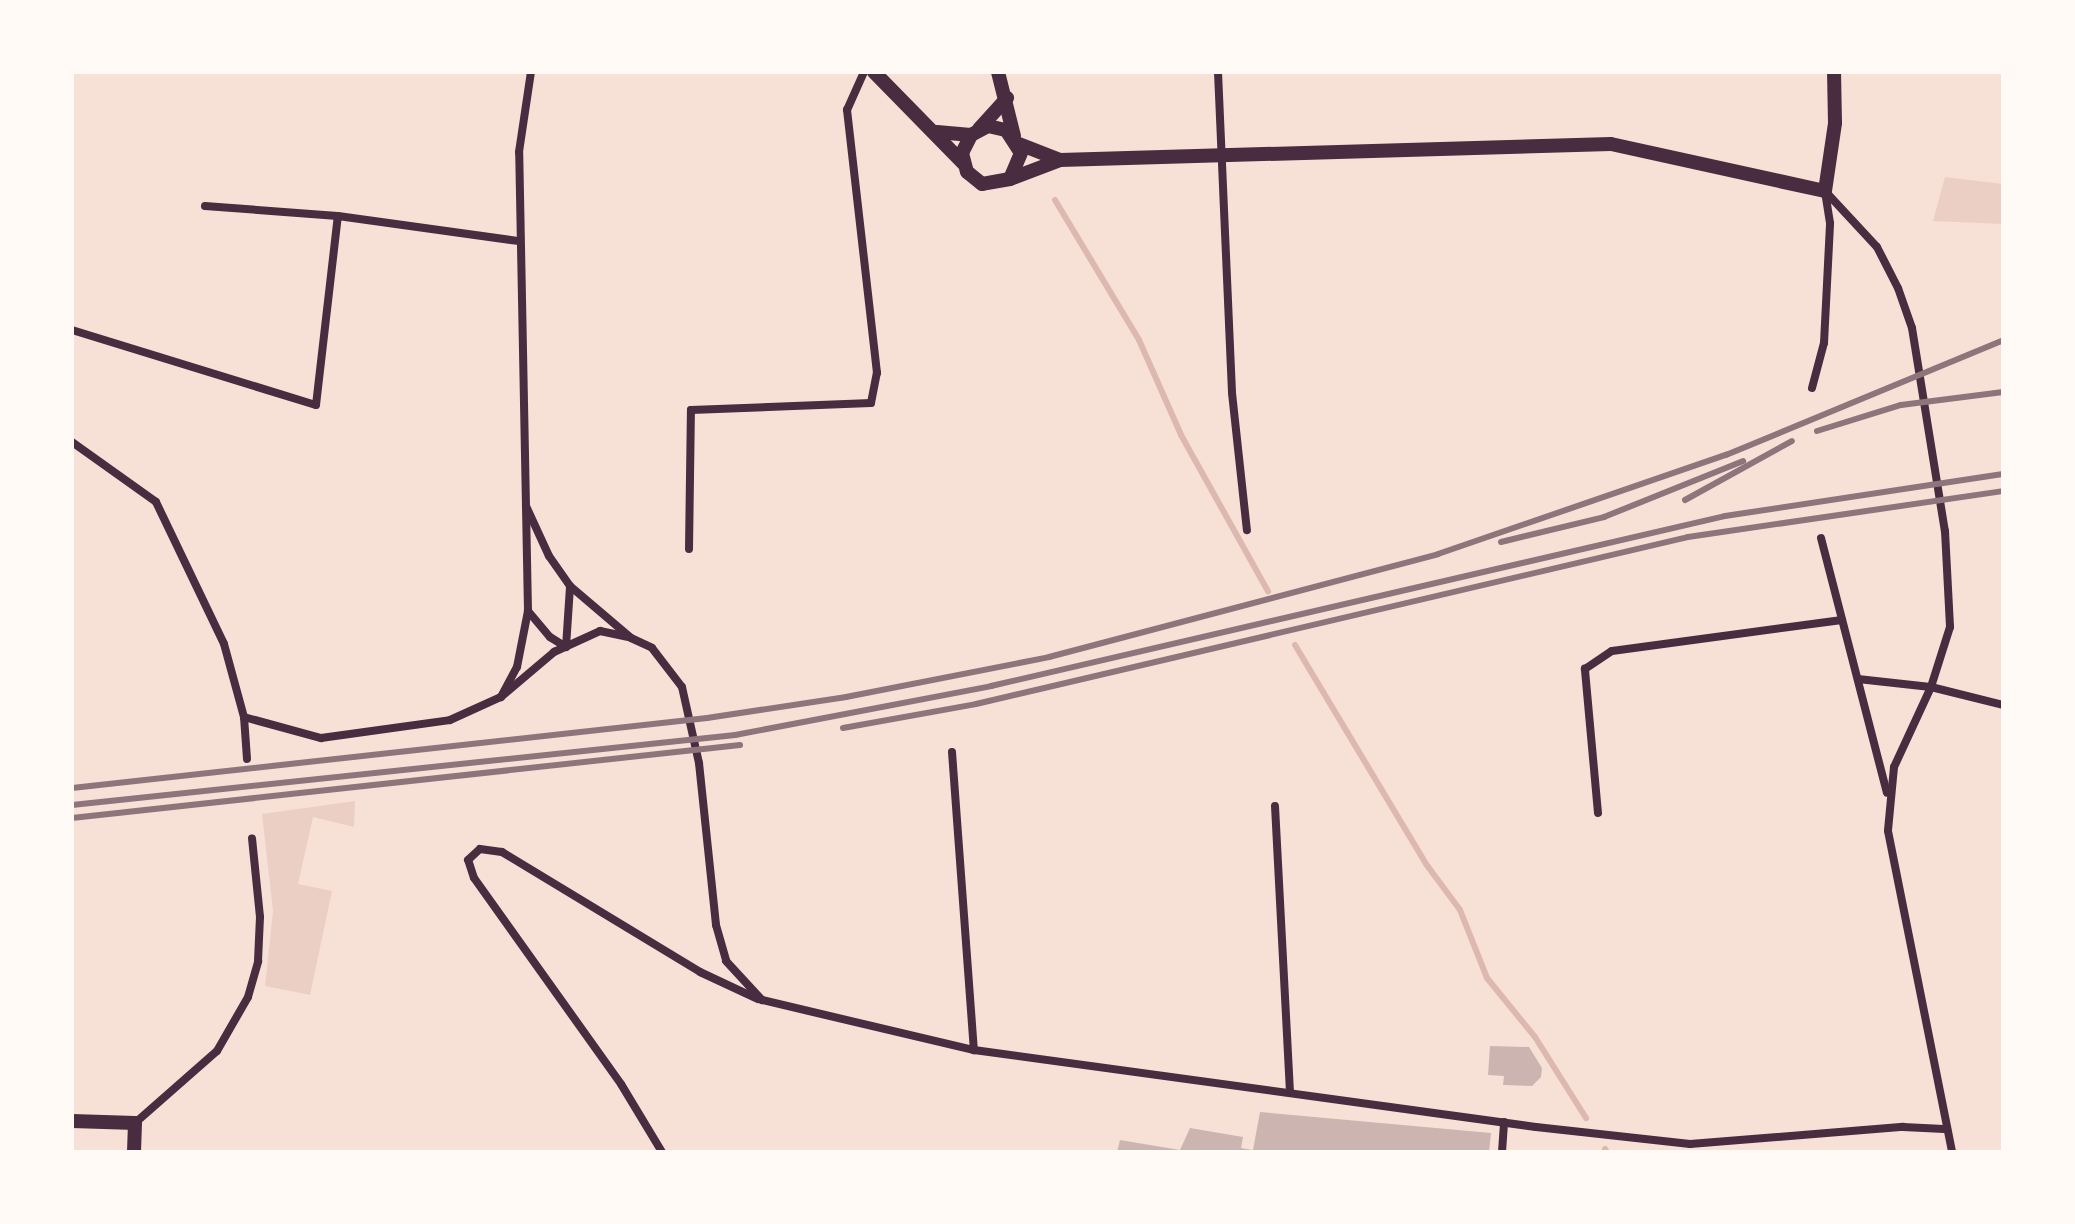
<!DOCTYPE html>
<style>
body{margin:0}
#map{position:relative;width:2075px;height:1224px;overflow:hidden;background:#f7e1d7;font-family:Spectral,serif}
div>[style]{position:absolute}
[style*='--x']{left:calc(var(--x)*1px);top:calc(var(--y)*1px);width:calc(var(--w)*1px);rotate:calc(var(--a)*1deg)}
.green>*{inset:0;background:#ebcfc5}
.stream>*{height:6px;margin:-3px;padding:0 3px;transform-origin:3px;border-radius:3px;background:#dcb8b0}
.building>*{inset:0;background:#ccb4b1}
.minor>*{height:8px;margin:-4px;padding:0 4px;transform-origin:4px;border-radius:4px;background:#4a2c40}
.tertiary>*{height:14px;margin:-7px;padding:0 7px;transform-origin:7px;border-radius:7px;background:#4a2c40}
.secondary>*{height:14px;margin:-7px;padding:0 7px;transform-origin:7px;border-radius:7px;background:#4a2c40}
.rail>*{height:6px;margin:-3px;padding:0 3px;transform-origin:3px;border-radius:3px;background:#8f747c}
span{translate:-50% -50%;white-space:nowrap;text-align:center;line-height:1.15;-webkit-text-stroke:6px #fffaf5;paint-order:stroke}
.frame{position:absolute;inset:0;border:74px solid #fffaf5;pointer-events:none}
</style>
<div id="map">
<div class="green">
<div style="clip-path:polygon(1945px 177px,2003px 184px,2003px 224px,1933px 221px)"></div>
<div style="clip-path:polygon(355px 801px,354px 827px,313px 817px,298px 884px,332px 891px,310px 995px,265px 986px,273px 911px,262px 814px)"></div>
</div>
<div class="stream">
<div style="--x:1055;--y:200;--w:163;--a:59"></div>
<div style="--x:1139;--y:340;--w:104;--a:66.1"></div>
<div style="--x:1181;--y:435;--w:179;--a:60.9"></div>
<div style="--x:1295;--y:645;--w:255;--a:59.1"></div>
<div style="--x:1426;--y:864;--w:57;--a:53.5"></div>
<div style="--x:1460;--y:910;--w:73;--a:68.3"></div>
<div style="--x:1487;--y:978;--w:76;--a:50.9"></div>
<div style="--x:1535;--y:1037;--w:96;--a:57.8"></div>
<div style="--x:1605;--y:1149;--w:4;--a:56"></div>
</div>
<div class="building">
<div style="clip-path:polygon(1490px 1046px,1529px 1047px,1542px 1068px,1541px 1077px,1532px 1086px,1503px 1085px,1504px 1076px,1488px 1075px)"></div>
<div style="clip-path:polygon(1260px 1112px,1491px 1133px,1489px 1152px,1117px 1152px,1120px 1140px,1180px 1150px,1190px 1128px,1243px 1137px,1241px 1148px,1253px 1150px)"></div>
</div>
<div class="minor">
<div style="--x:1218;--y:72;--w:321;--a:87.5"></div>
<div style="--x:1232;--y:393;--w:138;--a:83.8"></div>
<div style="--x:1825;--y:191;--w:76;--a:47.1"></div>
<div style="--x:1877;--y:247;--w:46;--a:62.9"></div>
<div style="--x:1898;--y:288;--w:42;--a:70.7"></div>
<div style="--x:1912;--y:328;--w:206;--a:80.8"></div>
<div style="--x:1945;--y:531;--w:96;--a:87"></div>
<div style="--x:1950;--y:627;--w:63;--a:107.6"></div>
<div style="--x:1931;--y:687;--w:88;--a:114.8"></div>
<div style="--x:1894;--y:767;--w:64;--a:95.4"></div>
<div style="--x:1888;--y:831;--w:327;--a:78.7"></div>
<div style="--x:205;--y:206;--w:133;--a:4.3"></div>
<div style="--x:338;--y:216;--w:183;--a:7.9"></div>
<div style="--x:72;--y:330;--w:255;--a:17.1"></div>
<div style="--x:316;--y:405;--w:190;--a:-83.4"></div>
<div style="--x:1812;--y:388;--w:47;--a:-75.1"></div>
<div style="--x:1824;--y:343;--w:120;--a:-87.1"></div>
<div style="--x:1830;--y:223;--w:31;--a:-99"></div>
<div style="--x:72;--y:442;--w:103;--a:35.5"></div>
<div style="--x:156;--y:502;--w:157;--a:64.4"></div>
<div style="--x:224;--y:644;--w:76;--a:74.7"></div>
<div style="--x:244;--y:717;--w:42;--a:85.9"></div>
<div style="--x:526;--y:506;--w:55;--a:65.3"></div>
<div style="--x:549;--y:556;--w:37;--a:55"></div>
<div style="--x:570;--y:586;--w:80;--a:40.4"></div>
<div style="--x:631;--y:638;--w:23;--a:25"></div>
<div style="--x:652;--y:648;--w:49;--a:52.4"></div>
<div style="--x:682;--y:687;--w:78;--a:77.4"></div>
<div style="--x:699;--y:763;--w:163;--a:84"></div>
<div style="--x:716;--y:925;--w:37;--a:74"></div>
<div style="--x:726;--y:961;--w:53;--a:47.3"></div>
<div style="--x:762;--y:1000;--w:218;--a:13.3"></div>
<div style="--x:974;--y:1050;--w:567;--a:7.8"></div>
<div style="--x:1536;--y:1127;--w:155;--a:6.3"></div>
<div style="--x:1690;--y:1144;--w:214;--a:-4.6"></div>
<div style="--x:1903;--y:1127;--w:41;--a:2.8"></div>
<div style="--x:1821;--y:538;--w:263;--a:75.5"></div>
<div style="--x:689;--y:549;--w:139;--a:-89.2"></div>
<div style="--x:691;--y:410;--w:180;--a:-2.2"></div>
<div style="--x:871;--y:403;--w:31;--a:-79"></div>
<div style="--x:877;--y:373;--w:265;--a:-96.5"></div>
<div style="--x:847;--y:110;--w:42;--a:-65.9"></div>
<div style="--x:528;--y:611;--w:34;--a:50"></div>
<div style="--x:550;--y:637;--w:19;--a:32"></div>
<div style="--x:566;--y:647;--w:61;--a:-86.2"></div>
<div style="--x:1858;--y:679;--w:73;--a:6.3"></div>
<div style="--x:1931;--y:687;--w:74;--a:14"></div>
<div style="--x:501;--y:697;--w:34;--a:-62"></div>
<div style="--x:517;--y:667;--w:57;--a:-78.9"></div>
<div style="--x:528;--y:611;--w:459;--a:-91.1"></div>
<div style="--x:519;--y:152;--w:81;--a:-81.5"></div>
<div style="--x:244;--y:717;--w:80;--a:15.3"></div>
<div style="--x:321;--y:738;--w:130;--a:-7.9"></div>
<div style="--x:450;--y:720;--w:56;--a:-24.3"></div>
<div style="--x:501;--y:697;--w:70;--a:-40.3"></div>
<div style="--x:554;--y:652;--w:51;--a:-24.5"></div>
<div style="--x:600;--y:631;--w:29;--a:12"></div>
<div style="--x:952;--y:752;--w:299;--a:85.8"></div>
<div style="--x:1275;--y:806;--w:285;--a:87"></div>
<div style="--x:1598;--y:813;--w:145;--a:-95.2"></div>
<div style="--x:1585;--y:669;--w:32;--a:-34"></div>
<div style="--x:1612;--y:651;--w:232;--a:-7.7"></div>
<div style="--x:135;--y:1123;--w:109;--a:-41.3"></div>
<div style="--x:217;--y:1051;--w:62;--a:-60.1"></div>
<div style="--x:248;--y:997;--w:37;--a:-74"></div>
<div style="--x:258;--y:961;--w:44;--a:-87.4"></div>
<div style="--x:260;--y:917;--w:79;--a:-95.8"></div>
<div style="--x:662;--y:1152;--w:79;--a:-121.1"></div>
<div style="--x:621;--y:1084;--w:253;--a:-125.5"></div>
<div style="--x:474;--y:878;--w:19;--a:-108"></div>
<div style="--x:468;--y:860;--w:16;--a:-43"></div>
<div style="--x:480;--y:849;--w:22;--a:8"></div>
<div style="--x:502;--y:852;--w:232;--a:31.2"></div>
<div style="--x:700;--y:972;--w:64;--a:25"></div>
<div style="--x:1502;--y:1152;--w:30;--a:-86"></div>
</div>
<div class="tertiary">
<div style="--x:874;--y:72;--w:127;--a:45.6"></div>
<div style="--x:998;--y:72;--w:66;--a:76"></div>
<div style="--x:979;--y:129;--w:42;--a:-47.9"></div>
<div style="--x:937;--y:132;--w:34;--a:5"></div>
<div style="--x:971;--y:135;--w:19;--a:-28"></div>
<div style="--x:988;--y:126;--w:18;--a:13"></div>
<div style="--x:1006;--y:130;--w:27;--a:57"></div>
<div style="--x:1021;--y:153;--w:28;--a:113"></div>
<div style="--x:1010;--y:179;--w:28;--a:170"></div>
<div style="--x:982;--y:184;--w:19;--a:-141"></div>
<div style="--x:967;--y:172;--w:20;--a:-105"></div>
<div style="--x:962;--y:153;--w:20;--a:-63"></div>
<div style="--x:1019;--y:144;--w:44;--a:21.3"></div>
<div style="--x:1010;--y:179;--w:53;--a:-20.8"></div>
<div style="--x:1060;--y:160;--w:551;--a:-1.66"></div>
<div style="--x:1611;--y:144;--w:219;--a:12.4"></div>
<div style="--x:1825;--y:191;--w:69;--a:-81.6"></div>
<div style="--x:1835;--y:123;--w:51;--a:-91.1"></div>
</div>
<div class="secondary">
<div style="--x:72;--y:1121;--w:63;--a:1.8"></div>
<div style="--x:135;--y:1123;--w:29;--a:92"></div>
</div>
<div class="rail">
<div style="--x:1817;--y:431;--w:88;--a:-17.2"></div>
<div style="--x:1901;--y:405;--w:103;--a:-7.3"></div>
<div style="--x:1685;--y:500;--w:122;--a:-28.9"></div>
<div style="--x:1501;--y:542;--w:106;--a:-13.6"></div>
<div style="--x:1604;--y:517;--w:150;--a:-21.9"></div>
<div style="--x:843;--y:728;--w:135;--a:-10.2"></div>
<div style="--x:976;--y:704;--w:731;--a:-13.2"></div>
<div style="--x:1688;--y:537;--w:318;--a:-8.3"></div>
<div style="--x:72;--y:788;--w:639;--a:-6.29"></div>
<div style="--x:707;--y:718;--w:141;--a:-8.6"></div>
<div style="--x:846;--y:697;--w:207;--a:-11.1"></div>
<div style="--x:1049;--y:657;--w:402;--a:-14.8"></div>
<div style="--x:1438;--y:554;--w:305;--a:-19"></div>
<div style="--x:1726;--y:455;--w:300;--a:-22.5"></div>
<div style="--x:72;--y:805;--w:667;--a:-6.03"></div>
<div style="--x:735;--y:735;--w:261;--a:-10.8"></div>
<div style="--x:991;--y:686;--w:753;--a:-13.04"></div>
<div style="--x:1725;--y:516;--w:281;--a:-8.6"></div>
<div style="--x:72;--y:818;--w:672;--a:-6.24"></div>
</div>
<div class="frame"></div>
</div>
